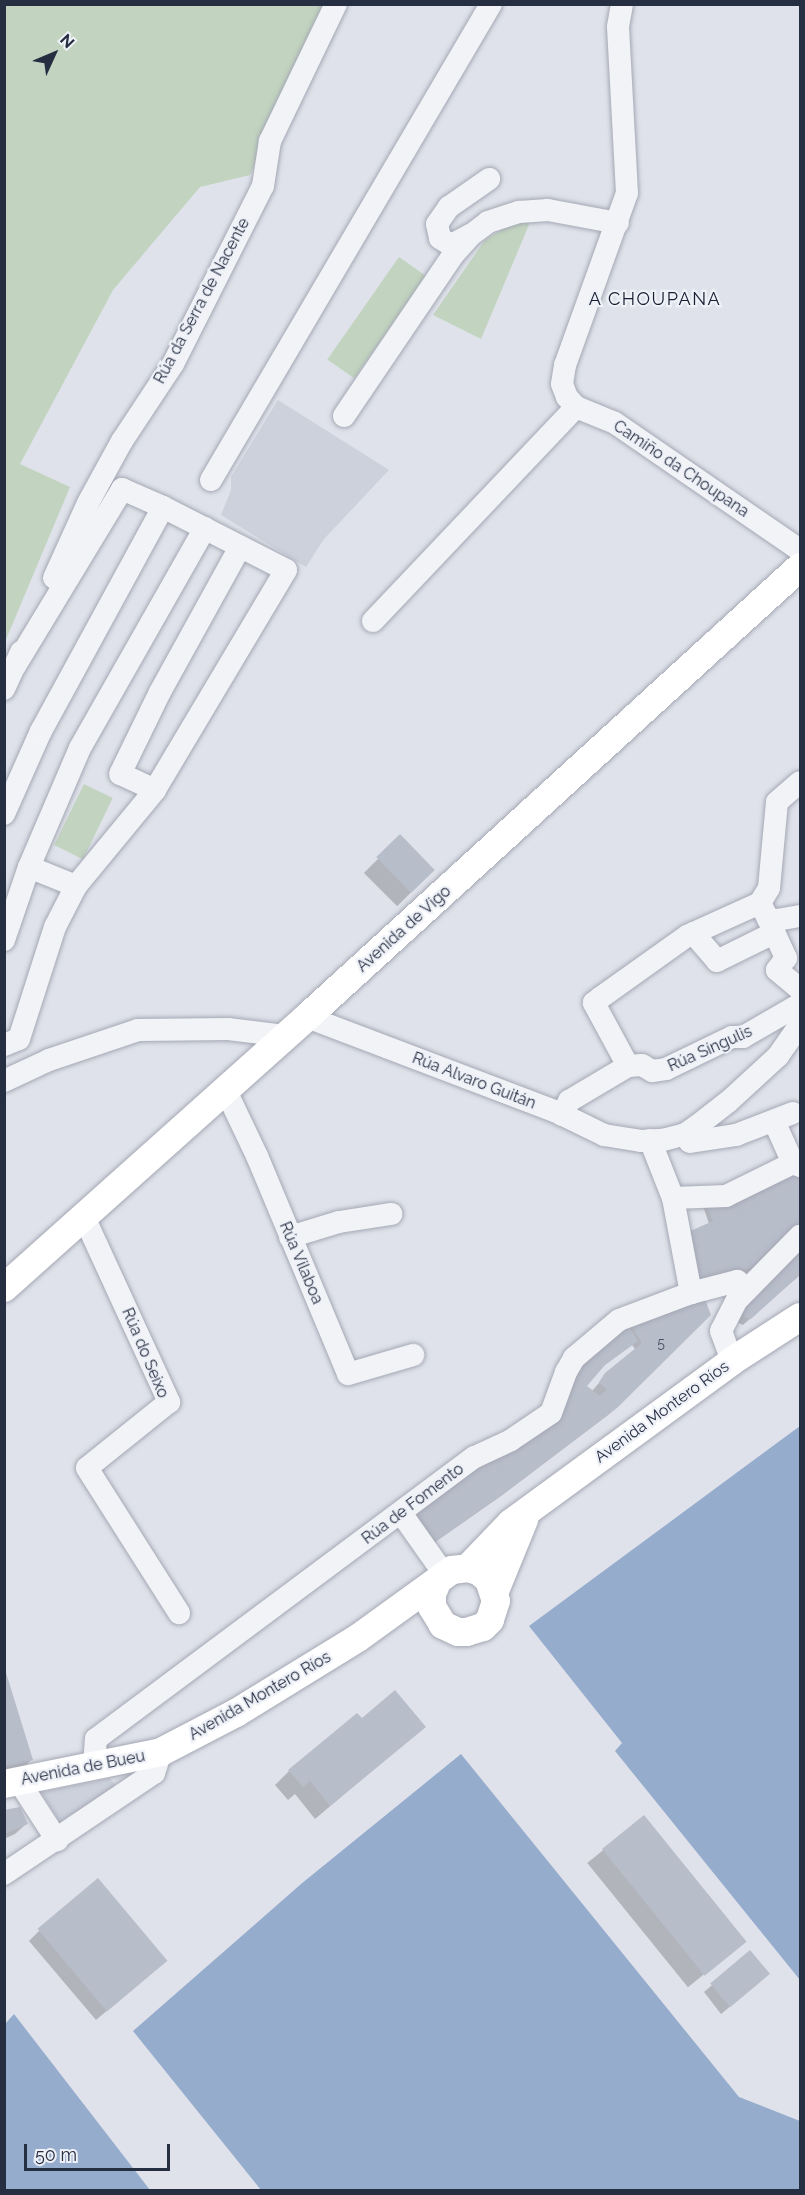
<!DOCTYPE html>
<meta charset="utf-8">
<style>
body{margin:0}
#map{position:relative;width:805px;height:2195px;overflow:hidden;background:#dfe2ea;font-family:Raleway,sans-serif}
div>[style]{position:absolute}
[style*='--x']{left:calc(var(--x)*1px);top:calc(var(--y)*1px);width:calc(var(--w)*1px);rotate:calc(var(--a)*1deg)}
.built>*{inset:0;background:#ccd1dc}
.green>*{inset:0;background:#c2d4bf;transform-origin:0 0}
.water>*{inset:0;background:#96accd}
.shadow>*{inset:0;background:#0003;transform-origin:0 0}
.building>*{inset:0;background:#b8bdca;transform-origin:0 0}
.roads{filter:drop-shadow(0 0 2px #a4a8b4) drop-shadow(0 0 2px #a4a8b4)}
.minor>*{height:22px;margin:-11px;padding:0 11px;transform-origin:11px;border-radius:11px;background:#f2f3f7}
.major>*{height:28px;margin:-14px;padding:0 14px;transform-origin:14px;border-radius:14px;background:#fff}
span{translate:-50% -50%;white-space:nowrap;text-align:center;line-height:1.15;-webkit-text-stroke:4.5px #eef1f7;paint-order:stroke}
.number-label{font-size:14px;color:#4a5264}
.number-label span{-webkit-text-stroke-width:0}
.street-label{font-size:16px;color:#262e42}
.neighbourhood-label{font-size:18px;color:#181f33;letter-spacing:1.5px}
.frame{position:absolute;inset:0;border:6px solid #262e42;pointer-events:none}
.north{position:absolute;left:24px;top:24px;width:60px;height:60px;-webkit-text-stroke:4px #eef1f7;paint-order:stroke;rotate:46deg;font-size:16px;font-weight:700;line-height:24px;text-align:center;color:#262e42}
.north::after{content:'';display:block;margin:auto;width:21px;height:27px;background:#262e42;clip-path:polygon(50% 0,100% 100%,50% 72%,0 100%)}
.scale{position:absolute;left:24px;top:2144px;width:146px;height:27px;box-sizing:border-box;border:3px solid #262e42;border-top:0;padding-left:8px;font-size:18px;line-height:21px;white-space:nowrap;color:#262e42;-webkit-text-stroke:4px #eef1f7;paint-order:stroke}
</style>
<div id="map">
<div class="built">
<div style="clip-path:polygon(278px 400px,389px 470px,324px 539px,306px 567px,221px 515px,231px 490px,231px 477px)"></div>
<div style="clip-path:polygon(110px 1778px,116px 1786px,60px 1822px,41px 1792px)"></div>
</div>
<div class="green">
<div style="clip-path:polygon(5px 5px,329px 5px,250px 175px,200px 187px,113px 290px,20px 464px,70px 487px,5px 642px)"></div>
<div style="clip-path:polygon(531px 220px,481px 339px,433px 315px,485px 240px,505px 228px)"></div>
<div style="left:399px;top:257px;width:33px;height:125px;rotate:35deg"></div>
<div style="left:84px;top:784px;width:32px;height:68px;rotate:26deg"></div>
</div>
<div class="water">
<div style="clip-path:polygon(800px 1426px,800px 1980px,615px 1751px,622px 1743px,529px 1626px)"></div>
<div style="clip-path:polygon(461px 1754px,739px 2097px,800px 2121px,800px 2190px,261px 2190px,133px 2031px,301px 1884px)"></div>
<div style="clip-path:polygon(14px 2014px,150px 2190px,5px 2190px,5px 2024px)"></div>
</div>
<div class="shadow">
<div style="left:400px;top:837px;width:47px;height:51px;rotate:45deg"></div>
<div style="clip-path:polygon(792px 1168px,800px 1183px,800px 1223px,760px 1267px,728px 1280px,703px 1206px)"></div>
<div style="clip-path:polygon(800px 1247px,800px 1275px,743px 1325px,735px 1321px)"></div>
<div style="clip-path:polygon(evenodd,709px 1315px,608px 1415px,501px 1496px,421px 1552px,532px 1435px,625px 1324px,709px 1315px,632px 1345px,636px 1350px,606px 1375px,592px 1391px,585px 1387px,599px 1369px,632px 1345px)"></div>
<div style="clip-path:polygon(4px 1669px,31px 1760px,21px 1770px,4px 1774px)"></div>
<div style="clip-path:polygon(361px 1720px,424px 1727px,315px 1819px,295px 1794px,288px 1800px,275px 1785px,289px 1771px)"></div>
<div style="clip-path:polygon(4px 1812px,26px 1824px,15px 1834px,4px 1839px)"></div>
<div style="left:644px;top:1817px;width:160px;height:73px;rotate:51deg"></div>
<div style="clip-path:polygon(39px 1931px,155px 1970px,96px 2020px,29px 1941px)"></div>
<div style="clip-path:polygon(750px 1953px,761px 1981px,721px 2014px,704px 1992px)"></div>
</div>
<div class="building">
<div style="left:400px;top:834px;width:50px;height:33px;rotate:46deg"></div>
<div style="clip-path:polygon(793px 1166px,800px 1180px,800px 1224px,768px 1260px,725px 1278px,694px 1285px,686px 1233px,713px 1221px,705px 1202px)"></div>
<div style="clip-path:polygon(800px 1246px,800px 1274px,751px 1319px,745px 1317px,741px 1307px)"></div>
<div style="clip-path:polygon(703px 1294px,711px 1315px,617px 1408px,510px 1489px,429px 1546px,407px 1514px,531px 1434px,568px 1374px,626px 1322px,638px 1341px,605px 1365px,587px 1386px,600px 1396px,607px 1390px,599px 1382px,605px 1373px,642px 1343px,628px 1321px)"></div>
<div style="clip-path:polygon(4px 1666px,33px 1760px,4px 1767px)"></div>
<div style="clip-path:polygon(395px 1690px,426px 1727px,330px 1806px,310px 1781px,303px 1787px,288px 1770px,357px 1713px,362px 1718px)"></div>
<div style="clip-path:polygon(20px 1807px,28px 1824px,4px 1834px,4px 1810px)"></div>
<div style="left:644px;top:1815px;width:163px;height:54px;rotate:51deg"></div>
<div style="left:98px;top:1878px;width:108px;height:79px;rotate:50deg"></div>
<div style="left:750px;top:1950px;width:31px;height:52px;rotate:50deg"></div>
</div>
<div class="roads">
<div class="minor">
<div style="--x:622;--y:4;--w:23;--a:100"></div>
<div style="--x:618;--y:27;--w:166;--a:86.9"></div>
<div style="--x:627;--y:193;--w:183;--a:109.8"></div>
<div style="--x:565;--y:365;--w:19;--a:99"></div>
<div style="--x:562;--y:384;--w:14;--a:69"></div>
<div style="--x:567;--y:397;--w:13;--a:48"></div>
<div style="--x:576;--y:407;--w:42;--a:22.3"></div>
<div style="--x:615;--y:423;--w:224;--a:34.5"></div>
<div style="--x:470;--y:235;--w:21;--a:152"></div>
<div style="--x:451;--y:245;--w:13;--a:-148"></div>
<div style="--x:440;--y:238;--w:14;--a:-102"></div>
<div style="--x:437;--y:224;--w:21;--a:-55"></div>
<div style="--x:449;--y:207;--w:49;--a:-35"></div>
<div style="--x:344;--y:416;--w:194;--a:-55.9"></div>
<div style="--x:453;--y:255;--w:27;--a:-48"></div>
<div style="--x:471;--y:235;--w:21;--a:-37"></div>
<div style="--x:488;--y:222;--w:33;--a:-18"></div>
<div style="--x:519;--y:212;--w:29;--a:-4"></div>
<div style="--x:548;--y:210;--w:71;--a:10.5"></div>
<div style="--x:211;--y:480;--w:552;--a:-59.53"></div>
<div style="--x:54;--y:578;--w:82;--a:-65.6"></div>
<div style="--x:88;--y:503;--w:71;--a:-61.3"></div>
<div style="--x:122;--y:441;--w:92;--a:-56.5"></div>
<div style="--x:173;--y:364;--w:199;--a:-63.2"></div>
<div style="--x:263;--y:186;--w:46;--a:-81.2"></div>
<div style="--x:270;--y:141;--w:152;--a:-64.3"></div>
<div style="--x:373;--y:621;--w:295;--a:-46.5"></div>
<div style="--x:15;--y:666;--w:207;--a:-58.8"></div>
<div style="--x:122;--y:489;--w:45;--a:23.7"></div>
<div style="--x:163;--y:507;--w:138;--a:27.1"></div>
<div style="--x:286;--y:570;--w:256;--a:120.8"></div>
<div style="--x:155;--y:790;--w:38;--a:-155"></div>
<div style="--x:120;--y:774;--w:91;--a:-64"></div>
<div style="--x:160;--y:692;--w:166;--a:-61.1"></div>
<div style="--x:4;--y:689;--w:41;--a:-65.3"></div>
<div style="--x:4;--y:814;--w:91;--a:-66"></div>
<div style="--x:41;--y:731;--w:255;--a:-61.4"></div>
<div style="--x:29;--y:867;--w:51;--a:22"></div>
<div style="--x:760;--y:903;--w:17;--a:-59"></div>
<div style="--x:769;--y:888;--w:86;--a:-84.7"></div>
<div style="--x:777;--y:802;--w:30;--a:-41"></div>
<div style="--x:769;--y:921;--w:41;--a:65.3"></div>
<div style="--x:786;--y:958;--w:15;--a:127"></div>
<div style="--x:777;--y:970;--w:30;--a:40"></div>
<div style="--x:693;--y:933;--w:37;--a:49"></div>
<div style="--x:717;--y:961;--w:64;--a:-26.2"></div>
<div style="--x:4;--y:940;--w:77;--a:-71.1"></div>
<div style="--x:29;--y:867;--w:129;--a:-66.8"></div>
<div style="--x:80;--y:748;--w:253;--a:-60.4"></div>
<div style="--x:307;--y:1017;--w:265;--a:20.8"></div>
<div style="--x:555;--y:1111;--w:55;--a:26.1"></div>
<div style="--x:604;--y:1135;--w:37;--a:9"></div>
<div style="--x:641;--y:1141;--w:22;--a:-3"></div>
<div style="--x:663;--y:1140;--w:23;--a:-15"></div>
<div style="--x:685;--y:1134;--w:14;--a:-34"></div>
<div style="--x:697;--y:1126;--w:39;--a:-38"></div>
<div style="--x:728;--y:1102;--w:68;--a:-42.6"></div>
<div style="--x:778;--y:1056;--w:38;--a:-55"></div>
<div style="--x:4;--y:1045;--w:16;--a:-22"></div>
<div style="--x:19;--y:1039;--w:118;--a:-72.2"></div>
<div style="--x:55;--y:927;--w:46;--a:-62.9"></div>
<div style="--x:76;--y:886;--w:124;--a:-50.5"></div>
<div style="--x:628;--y:1066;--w:72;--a:-118.4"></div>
<div style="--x:594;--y:1003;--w:8;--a:-40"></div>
<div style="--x:600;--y:998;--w:107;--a:-35.5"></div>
<div style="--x:687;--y:936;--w:80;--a:-24.3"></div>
<div style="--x:760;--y:903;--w:18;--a:63"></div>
<div style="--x:768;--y:919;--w:9;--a:6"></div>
<div style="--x:777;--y:920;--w:23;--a:-10"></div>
<div style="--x:4;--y:1081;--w:50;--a:-25"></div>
<div style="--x:49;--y:1060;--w:94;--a:-18.6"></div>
<div style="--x:138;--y:1030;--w:90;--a:-0.6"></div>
<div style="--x:228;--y:1029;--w:57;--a:7"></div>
<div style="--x:226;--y:1091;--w:72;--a:64.5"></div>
<div style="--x:257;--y:1156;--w:236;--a:67.3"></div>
<div style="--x:348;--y:1374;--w:68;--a:-16.3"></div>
<div style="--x:562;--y:1115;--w:16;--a:-63"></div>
<div style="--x:569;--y:1101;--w:69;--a:-30.7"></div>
<div style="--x:628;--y:1066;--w:14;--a:-4"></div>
<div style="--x:642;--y:1065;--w:12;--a:31"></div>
<div style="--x:652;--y:1071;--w:14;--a:-8"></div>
<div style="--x:666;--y:1069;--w:73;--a:-25.9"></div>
<div style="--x:732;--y:1037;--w:11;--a:0"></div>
<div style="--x:743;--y:1037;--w:66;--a:-30.1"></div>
<div style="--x:774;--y:1121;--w:46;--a:65.7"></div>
<div style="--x:685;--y:1134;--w:9;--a:58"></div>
<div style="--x:690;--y:1142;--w:47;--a:-8.7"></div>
<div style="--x:736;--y:1135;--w:61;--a:-21.1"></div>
<div style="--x:650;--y:1140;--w:62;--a:68.4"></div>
<div style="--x:673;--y:1198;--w:97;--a:79.3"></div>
<div style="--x:673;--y:1198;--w:53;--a:-2.2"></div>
<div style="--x:726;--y:1196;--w:75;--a:-26.2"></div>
<div style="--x:793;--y:1163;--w:8;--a:23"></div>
<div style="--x:84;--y:1217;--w:204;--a:65.3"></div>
<div style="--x:169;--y:1402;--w:105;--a:141.2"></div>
<div style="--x:87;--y:1468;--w:172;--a:57.6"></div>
<div style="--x:290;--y:1237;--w:51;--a:-17"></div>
<div style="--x:339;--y:1222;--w:53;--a:-8.7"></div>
<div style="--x:732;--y:1361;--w:32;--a:-110"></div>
<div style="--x:721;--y:1331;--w:35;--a:-63"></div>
<div style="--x:737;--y:1300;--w:90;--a:-45.5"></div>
<div style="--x:401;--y:1513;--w:75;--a:54.8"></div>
<div style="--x:94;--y:1766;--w:27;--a:-86"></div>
<div style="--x:96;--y:1739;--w:472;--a:-36.7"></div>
<div style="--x:475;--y:1457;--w:40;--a:-25"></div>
<div style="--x:511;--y:1440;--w:48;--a:-34"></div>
<div style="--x:551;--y:1413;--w:44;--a:-69.9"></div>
<div style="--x:566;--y:1372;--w:16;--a:-60"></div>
<div style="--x:574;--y:1358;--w:59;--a:-40.2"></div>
<div style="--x:619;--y:1320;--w:77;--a:-20.6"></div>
<div style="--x:691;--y:1293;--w:48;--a:-14.6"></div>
<div style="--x:737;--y:1281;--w:13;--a:39"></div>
<div style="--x:18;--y:1780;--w:72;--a:57"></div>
<div style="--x:4;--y:1874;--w:181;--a:-34"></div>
<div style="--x:154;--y:1773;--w:22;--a:-72"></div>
</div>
<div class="major">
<div style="--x:4;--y:1288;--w:407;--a:-41.8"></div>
<div style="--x:307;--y:1017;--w:667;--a:-42.39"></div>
<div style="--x:468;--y:1568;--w:62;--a:-46.3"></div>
<div style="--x:511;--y:1523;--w:274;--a:-36.2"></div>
<div style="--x:732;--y:1361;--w:81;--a:-32.9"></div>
<div style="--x:495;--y:1591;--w:77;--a:-67.8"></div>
<div style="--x:4;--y:1784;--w:160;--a:-11.5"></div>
<div style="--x:161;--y:1752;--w:85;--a:-27.5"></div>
<div style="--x:236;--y:1713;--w:143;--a:-31.6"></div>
<div style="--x:358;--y:1638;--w:116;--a:-35.9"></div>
<div style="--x:452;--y:1570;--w:16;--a:-7"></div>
<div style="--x:468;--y:1568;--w:13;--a:18"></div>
<div style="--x:480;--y:1572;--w:12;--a:42"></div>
<div style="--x:489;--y:1580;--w:22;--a:72"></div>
<div style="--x:496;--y:1601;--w:20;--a:108"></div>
<div style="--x:490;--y:1620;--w:10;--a:135"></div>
<div style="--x:483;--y:1627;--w:17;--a:163"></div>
<div style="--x:467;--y:1632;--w:9;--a:180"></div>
<div style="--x:458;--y:1632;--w:17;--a:-155"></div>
<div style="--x:443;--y:1625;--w:21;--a:-121"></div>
<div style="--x:432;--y:1607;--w:13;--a:-90"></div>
<div style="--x:432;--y:1594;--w:13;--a:-67"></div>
</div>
</div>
<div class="number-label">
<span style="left:661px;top:1343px">5</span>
</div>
<div class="street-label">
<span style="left:202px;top:301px;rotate:-62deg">Rúa da Serra de Nacente</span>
<span style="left:681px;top:469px;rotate:34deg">Camiño da Choupana</span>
<span style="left:404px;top:929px;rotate:-42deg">Avenida de Vigo</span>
<span style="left:710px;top:1049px;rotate:-24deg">Rúa Síngulis</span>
<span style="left:474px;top:1081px;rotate:21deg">Rúa Alvaro Guitán</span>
<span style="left:301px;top:1263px;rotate:67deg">Rúa Vilaboa</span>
<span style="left:145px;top:1353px;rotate:67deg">Rúa do Seixo</span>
<span style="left:662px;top:1412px;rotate:-36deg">Avenida Montero Ríos</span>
<span style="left:413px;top:1504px;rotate:-37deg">Rúa de Fomento</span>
<span style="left:260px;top:1696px;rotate:-30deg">Avenida Montero Ríos</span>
<span style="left:83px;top:1768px;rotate:-11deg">Avenida de Bueu</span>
</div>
<div class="neighbourhood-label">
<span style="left:655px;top:299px">A CHOUPANA</span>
</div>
<div class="frame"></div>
<div class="north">N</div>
<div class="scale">50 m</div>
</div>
